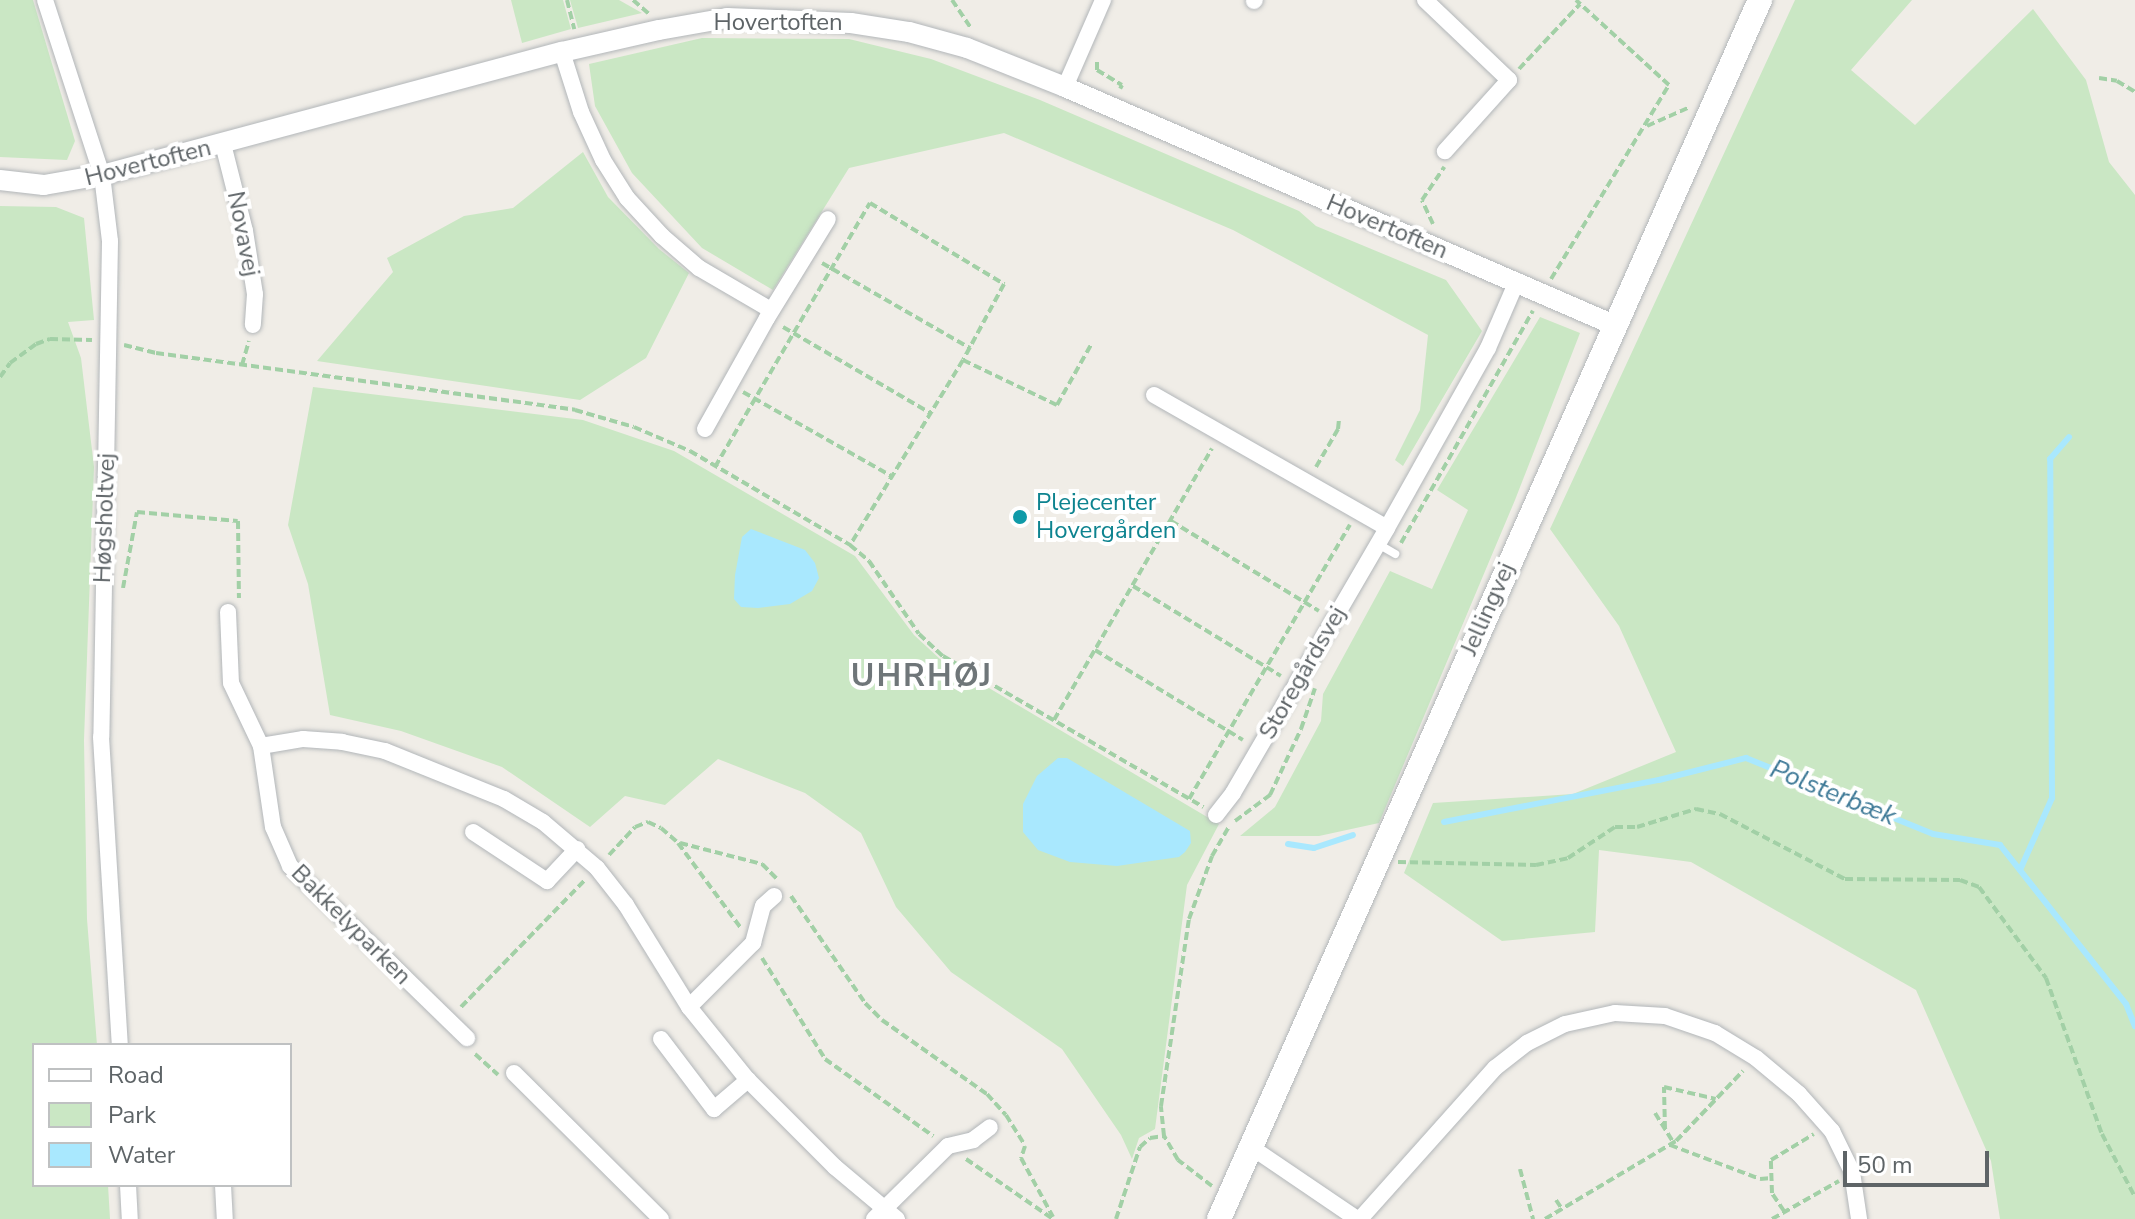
<!DOCTYPE html>
<meta charset="utf-8">
<style>
body{margin:0}
#map{position:relative;width:2135px;height:1219px;overflow:hidden;background:#f0ede7;font-family:"Nunito Sans",sans-serif}
div>[style]{position:absolute}
[style*='--x']{left:calc(var(--x)*1px);top:calc(var(--y)*1px);width:calc(var(--w)*1px);rotate:calc(var(--a)*1deg)}
.green>*{inset:0;background:#cae7c4}
.water>*{inset:0;background:#a9e8fe}
.stream>*{height:6px;margin:-3px;padding:0 3px;transform-origin:3px;border-radius:3px;background:#a9e8fe}
.path>*{height:4px;margin-top:-2px;transform-origin:0;background:repeating-linear-gradient(90deg,#a2d0a6 0 8px,transparent 0 12px)}
.roads{filter:drop-shadow(0 0 2px #b2b6b9) drop-shadow(0 0 2px #b2b6b9)}
.service>*{height:8px;margin:-4px;padding:0 4px;transform-origin:4px;border-radius:4px;background:#fff}
.minor>*{height:16px;margin:-8px;padding:0 8px;transform-origin:8px;border-radius:8px;background:#fff}
.tertiary>*{height:20px;margin:-10px;padding:0 10px;transform-origin:10px;border-radius:10px;background:#fff}
.secondary>*{height:24px;margin:-12px;padding:0 12px;transform-origin:12px;border-radius:12px;background:#fff}
.dots>*{width:22px;height:22px;translate:-50% -50%;box-sizing:border-box;border:4px solid #fff;border-radius:50%}
span{translate:-50% -50%;white-space:nowrap;text-align:center;line-height:1.15;-webkit-text-stroke:8px #fff;paint-order:stroke}
.street-label{font-size:24px;color:#5e6467}
.culture-label{font-size:24px;color:#0d838f}
.left{translate:0 -50%;text-align:left}
.water-label{font-size:26px;color:#3c7896;font-style:italic}
.district-label{font-size:32px;color:#6f7679;font-weight:700;letter-spacing:2px}
.legend{position:absolute;left:32px;top:1043px;width:260px;height:144px;box-sizing:border-box;background:#fff;border:2px solid #bfc1c2;margin:0;padding:10px 14px;list-style:none;font-size:24px;color:#5e6467}
.legend li{display:flex;align-items:center;gap:16px;height:40px}
.legend b{width:40px;border:2px solid #bfc1c2}
.scale{position:absolute;left:1843px;top:1151px;width:146px;height:36px;box-sizing:border-box;border:4px solid #5e6467;border-top:0;padding-left:10px;font-size:24px;line-height:28px;white-space:nowrap;color:#5e6467;-webkit-text-stroke:6px #fff;paint-order:stroke}
</style>
<div id="map">
<div class="green">
<div style="clip-path:polygon(0 0,33px 0,75px 141px,67px 160px,0 157px)"></div>
<div style="clip-path:polygon(511px 0,563px 0,571px 29px,522px 43px)"></div>
<div style="clip-path:polygon(570px 0,619px 0,642px 13px,578px 28px)"></div>
<div style="clip-path:polygon(1795px 0,1912px 0,1851px 70px,1915px 125px,2033px 9px,2086px 80px,2109px 162px,2135px 195px,2135px 1219px,2000px 1219px,1991px 1161px,1916px 990px,1691px 862px,1599px 850px,1595px 932px,1502px 941px,1404px 873px,1433px 803px,1573px 794px,1676px 752px,1619px 626px,1550px 529px)"></div>
<div style="clip-path:polygon(702px 38px,849px 39px,931px 59px,1040px 100px,1299px 211px,1316px 226px,1446px 280px,1482px 331px,1403px 466px,1395px 460px,1420px 410px,1428px 335px,1233px 230px,1004px 133px,849px 168px,773px 290px,702px 248px,632px 173px,595px 106px,589px 64px)"></div>
<div style="clip-path:polygon(583px 152px,608px 197px,659px 249px,689px 273px,646px 358px,580px 400px,317px 361px,393px 272px,387px 258px,464px 216px,513px 208px)"></div>
<div style="clip-path:polygon(0 206px,56px 207px,84px 218px,94px 320px,68px 322px,81px 358px,94px 467px,84px 740px,87px 919px,97px 1045px,34px 1045px,34px 1185px,108px 1185px,110px 1219px,0 1219px)"></div>
<div style="clip-path:polygon(1540px 317px,1580px 333px,1515px 500px,1379px 823px,1319px 836px,1240px 836px,1275px 807px,1321px 721px,1323px 694px,1390px 571px,1432px 589px,1468px 510px,1437px 490px)"></div>
<div style="clip-path:polygon(313px 387px,583px 420px,674px 451px,855px 556px,914px 635px,940px 659px,1219px 824px,1187px 885px,1155px 1129px,1139px 1138px,1132px 1159px,1121px 1135px,1062px 1049px,951px 972px,896px 907px,861px 833px,805px 793px,718px 759px,665px 805px,625px 796px,590px 827px,502px 767px,401px 731px,330px 715px,308px 584px,288px 525px)"></div>
</div>
<div class="water">
<div style="clip-path:polygon(751px 529px,805px 550px,815px 563px,819px 578px,812px 591px,790px 604px,758px 608px,741px 607px,734px 599px,735px 575px,742px 537px)"></div>
<div style="clip-path:polygon(1058px 758px,1067px 758px,1190px 831px,1191px 843px,1185px 852px,1179px 857px,1117px 866px,1070px 862px,1038px 850px,1023px 832px,1023px 804px,1037px 776px)"></div>
</div>
<div class="stream">
<div style="--x:1444;--y:822;--w:219;--a:-11.1"></div>
<div style="--x:1659;--y:780;--w:90;--a:-14.2"></div>
<div style="--x:1746;--y:758;--w:202;--a:22.1"></div>
<div style="--x:1933;--y:834;--w:68;--a:9.3"></div>
<div style="--x:2000;--y:845;--w:203;--a:51.6"></div>
<div style="--x:2126;--y:1004;--w:24;--a:68"></div>
<div style="--x:1288;--y:844;--w:26;--a:9"></div>
<div style="--x:1314;--y:848;--w:41;--a:-18.4"></div>
<div style="--x:2020;--y:870;--w:79;--a:-66"></div>
<div style="--x:2052;--y:798;--w:339;--a:-90.3"></div>
<div style="--x:2050;--y:459;--w:29;--a:-49"></div>
</div>
<div class="path">
<div style="--x:567;--y:0;--w:30;--a:76"></div>
<div style="--x:633;--y:0;--w:21;--a:41"></div>
<div style="--x:952;--y:0;--w:34;--a:56"></div>
<div style="--x:1097;--y:62;--w:8;--a:90"></div>
<div style="--x:1097;--y:70;--w:29;--a:31"></div>
<div style="--x:1122;--y:85;--w:4;--a:117"></div>
<div style="--x:1519;--y:69;--w:89;--a:-46.8"></div>
<div style="--x:2099;--y:78;--w:18;--a:9"></div>
<div style="--x:2117;--y:81;--w:21;--a:31"></div>
<div style="--x:1647;--y:126;--w:47;--a:-23.8"></div>
<div style="--x:1433;--y:224;--w:26;--a:-115"></div>
<div style="--x:1422;--y:200;--w:40;--a:-56"></div>
<div style="--x:822;--y:263;--w:171;--a:29.9"></div>
<div style="--x:1551;--y:279;--w:227;--a:-58.7"></div>
<div style="--x:1669;--y:85;--w:126;--a:-137.6"></div>
<div style="--x:783;--y:327;--w:170;--a:30.3"></div>
<div style="--x:124;--y:345;--w:33;--a:14"></div>
<div style="--x:156;--y:353;--w:423;--a:7.7"></div>
<div style="--x:575;--y:410;--w:61;--a:16.1"></div>
<div style="--x:634;--y:427;--w:61;--a:23.2"></div>
<div style="--x:690;--y:451;--w:186;--a:30.4"></div>
<div style="--x:850;--y:545;--w:25;--a:40"></div>
<div style="--x:869;--y:561;--w:88;--a:55.6"></div>
<div style="--x:919;--y:634;--w:33;--a:43"></div>
<div style="--x:943;--y:656;--w:301;--a:30.1"></div>
<div style="--x:963;--y:360;--w:104;--a:25.6"></div>
<div style="--x:1057;--y:405;--w:71;--a:-60.6"></div>
<div style="--x:242;--y:365;--w:25;--a:-74"></div>
<div style="--x:0;--y:377;--w:17;--a:-54"></div>
<div style="--x:10;--y:363;--w:32;--a:-36"></div>
<div style="--x:36;--y:344;--w:15;--a:-20"></div>
<div style="--x:50;--y:339;--w:42;--a:1.4"></div>
<div style="--x:743;--y:392;--w:172;--a:29.5"></div>
<div style="--x:715;--y:467;--w:306;--a:-59.6"></div>
<div style="--x:870;--y:203;--w:157;--a:31.2"></div>
<div style="--x:1004;--y:284;--w:86;--a:118.3"></div>
<div style="--x:963;--y:360;--w:217;--a:121.4"></div>
<div style="--x:1316;--y:467;--w:44;--a:-59.9"></div>
<div style="--x:1338;--y:429;--w:10;--a:-84"></div>
<div style="--x:1171;--y:521;--w:173;--a:31.3"></div>
<div style="--x:1401;--y:543;--w:267;--a:-60.4"></div>
<div style="--x:1133;--y:586;--w:173;--a:31.3"></div>
<div style="--x:123;--y:588;--w:77;--a:-79.6"></div>
<div style="--x:137;--y:512;--w:101;--a:5.1"></div>
<div style="--x:238;--y:521;--w:77;--a:89.3"></div>
<div style="--x:1095;--y:650;--w:173;--a:31.3"></div>
<div style="--x:1054;--y:720;--w:314;--a:-59.8"></div>
<div style="--x:1189;--y:799;--w:318;--a:-59.6"></div>
<div style="--x:1235;--y:821;--w:44;--a:-36.6"></div>
<div style="--x:1270;--y:795;--w:73;--a:-64.8"></div>
<div style="--x:1301;--y:729;--w:43;--a:-71.1"></div>
<div style="--x:680;--y:843;--w:85;--a:14.4"></div>
<div style="--x:762;--y:864;--w:23;--a:45"></div>
<div style="--x:609;--y:855;--w:38;--a:-47"></div>
<div style="--x:635;--y:827;--w:14;--a:-21"></div>
<div style="--x:648;--y:822;--w:14;--a:25"></div>
<div style="--x:661;--y:828;--w:23;--a:41"></div>
<div style="--x:678;--y:843;--w:106;--a:53.5"></div>
<div style="--x:1398;--y:862;--w:138;--a:1.2"></div>
<div style="--x:1536;--y:865;--w:33;--a:-12"></div>
<div style="--x:1568;--y:858;--w:56;--a:-33.4"></div>
<div style="--x:1615;--y:827;--w:22;--a:0"></div>
<div style="--x:1637;--y:827;--w:62;--a:-17"></div>
<div style="--x:1696;--y:809;--w:25;--a:12"></div>
<div style="--x:1720;--y:814;--w:141;--a:27.5"></div>
<div style="--x:1845;--y:879;--w:115;--a:0.5"></div>
<div style="--x:1960;--y:880;--w:20;--a:20"></div>
<div style="--x:1979;--y:887;--w:113;--a:53.6"></div>
<div style="--x:2046;--y:978;--w:166;--a:70.3"></div>
<div style="--x:2102;--y:1134;--w:71;--a:62.4"></div>
<div style="--x:791;--y:896;--w:130;--a:55.3"></div>
<div style="--x:865;--y:1003;--w:24;--a:45"></div>
<div style="--x:882;--y:1020;--w:128;--a:35.2"></div>
<div style="--x:987;--y:1094;--w:28;--a:48"></div>
<div style="--x:1006;--y:1115;--w:36;--a:58"></div>
<div style="--x:1025;--y:1146;--w:13;--a:108"></div>
<div style="--x:1021;--y:1158;--w:67;--a:61.5"></div>
<div style="--x:762;--y:958;--w:119;--a:58"></div>
<div style="--x:825;--y:1059;--w:133;--a:35.5"></div>
<div style="--x:461;--y:1007;--w:179;--a:-45.7"></div>
<div style="--x:475;--y:1054;--w:31;--a:42"></div>
<div style="--x:1655;--y:1113;--w:34;--a:58"></div>
<div style="--x:1665;--y:1129;--w:42;--a:-91.4"></div>
<div style="--x:1664;--y:1087;--w:53;--a:13"></div>
<div style="--x:1670;--y:1145;--w:96;--a:20.7"></div>
<div style="--x:1760;--y:1179;--w:12;--a:-5"></div>
<div style="--x:966;--y:1159;--w:106;--a:34.6"></div>
<div style="--x:1520;--y:1169;--w:52;--a:75.4"></div>
<div style="--x:1212;--y:1186;--w:43;--a:-142.6"></div>
<div style="--x:1178;--y:1160;--w:28;--a:-120"></div>
<div style="--x:1164;--y:1136;--w:30;--a:-96"></div>
<div style="--x:1161;--y:1106;--w:189;--a:-81.5"></div>
<div style="--x:1189;--y:919;--w:67;--a:-69.9"></div>
<div style="--x:1212;--y:856;--w:34;--a:-60"></div>
<div style="--x:1556;--y:1200;--w:11;--a:56"></div>
<div style="--x:1784;--y:1211;--w:22;--a:-124"></div>
<div style="--x:1772;--y:1193;--w:33;--a:-92"></div>
<div style="--x:1771;--y:1160;--w:50;--a:-31.2"></div>
<div style="--x:1116;--y:1219;--w:76;--a:-71.6"></div>
<div style="--x:1140;--y:1147;--w:13;--a:-42"></div>
<div style="--x:1150;--y:1138;--w:14;--a:-8"></div>
<div style="--x:1545;--y:1219;--w:152;--a:-30.8"></div>
<div style="--x:1676;--y:1141;--w:97;--a:-46.3"></div>
<div style="--x:1772;--y:1219;--w:77;--a:-29.6"></div>
</div>
<div class="roads">
<div class="service">
<div style="--x:1378;--y:544;--w:20;--a:30"></div>
</div>
<div class="minor">
<div style="--x:45;--y:0;--w:184;--a:72"></div>
<div style="--x:102;--y:175;--w:66;--a:83.1"></div>
<div style="--x:110;--y:241;--w:496;--a:91"></div>
<div style="--x:101;--y:737;--w:309;--a:86.5"></div>
<div style="--x:1425;--y:0;--w:116;--a:43.6"></div>
<div style="--x:1509;--y:80;--w:96;--a:132"></div>
<div style="--x:1254;--y:1;--w:1;--a:-45"></div>
<div style="--x:562;--y:52;--w:63;--a:72.4"></div>
<div style="--x:581;--y:112;--w:53;--a:65.4"></div>
<div style="--x:603;--y:160;--w:45;--a:57.7"></div>
<div style="--x:627;--y:198;--w:52;--a:47.4"></div>
<div style="--x:662;--y:236;--w:49;--a:40.9"></div>
<div style="--x:699;--y:268;--w:83;--a:30.3"></div>
<div style="--x:1065;--y:87;--w:95;--a:-66.4"></div>
<div style="--x:223;--y:144;--w:90;--a:75.8"></div>
<div style="--x:245;--y:231;--w:64;--a:81"></div>
<div style="--x:255;--y:294;--w:31;--a:94"></div>
<div style="--x:1154;--y:395;--w:268;--a:29.7"></div>
<div style="--x:705;--y:429;--w:127;--a:-60.8"></div>
<div style="--x:767;--y:318;--w:116;--a:-58.4"></div>
<div style="--x:228;--y:612;--w:71;--a:87.6"></div>
<div style="--x:231;--y:683;--w:70;--a:64.5"></div>
<div style="--x:261;--y:746;--w:82;--a:81.6"></div>
<div style="--x:273;--y:827;--w:43;--a:66.4"></div>
<div style="--x:290;--y:866;--w:247;--a:44.2"></div>
<div style="--x:261;--y:746;--w:43;--a:-9.5"></div>
<div style="--x:303;--y:739;--w:39;--a:4"></div>
<div style="--x:342;--y:742;--w:44;--a:11.8"></div>
<div style="--x:385;--y:751;--w:128;--a:22"></div>
<div style="--x:504;--y:799;--w:45;--a:30.5"></div>
<div style="--x:543;--y:822;--w:71;--a:40.4"></div>
<div style="--x:597;--y:868;--w:47;--a:51.9"></div>
<div style="--x:626;--y:905;--w:120;--a:58.3"></div>
<div style="--x:689;--y:1007;--w:94;--a:51.1"></div>
<div style="--x:748;--y:1080;--w:123;--a:45"></div>
<div style="--x:835;--y:1167;--w:81;--a:40"></div>
<div style="--x:1216;--y:815;--w:28;--a:-52"></div>
<div style="--x:1233;--y:793;--w:306;--a:-59.8"></div>
<div style="--x:1387;--y:528;--w:206;--a:-60.7"></div>
<div style="--x:1488;--y:348;--w:73;--a:-66.6"></div>
<div style="--x:473;--y:832;--w:89;--a:33.5"></div>
<div style="--x:547;--y:881;--w:44;--a:-46.8"></div>
<div style="--x:689;--y:1007;--w:91;--a:-45"></div>
<div style="--x:753;--y:943;--w:38;--a:-75"></div>
<div style="--x:763;--y:906;--w:15;--a:-42"></div>
<div style="--x:661;--y:1039;--w:88;--a:52.9"></div>
<div style="--x:714;--y:1109;--w:45;--a:-40.5"></div>
<div style="--x:514;--y:1073;--w:207;--a:44.8"></div>
<div style="--x:1251;--y:1147;--w:128;--a:34.2"></div>
<div style="--x:128;--y:1185;--w:34;--a:87"></div>
<div style="--x:223;--y:1185;--w:34;--a:87"></div>
<div style="--x:874;--y:1219;--w:104;--a:-44.6"></div>
<div style="--x:948;--y:1146;--w:26;--a:-13"></div>
<div style="--x:973;--y:1140;--w:21;--a:-37"></div>
<div style="--x:1360;--y:1219;--w:203;--a:-48.2"></div>
<div style="--x:1495;--y:1068;--w:41;--a:-38"></div>
<div style="--x:1527;--y:1043;--w:42;--a:-26.6"></div>
<div style="--x:1565;--y:1024;--w:51;--a:-12.4"></div>
<div style="--x:1615;--y:1013;--w:50;--a:3.4"></div>
<div style="--x:1665;--y:1016;--w:53;--a:18.8"></div>
<div style="--x:1715;--y:1033;--w:48;--a:31.4"></div>
<div style="--x:1756;--y:1058;--w:56;--a:39.9"></div>
<div style="--x:1799;--y:1094;--w:50;--a:48.3"></div>
<div style="--x:1832;--y:1131;--w:46;--a:64"></div>
<div style="--x:1852;--y:1172;--w:48;--a:81.5"></div>
</div>
<div class="tertiary">
<div style="--x:0;--y:180;--w:44;--a:6.5"></div>
<div style="--x:44;--y:185;--w:59;--a:-9.8"></div>
<div style="--x:102;--y:175;--w:476;--a:-15"></div>
<div style="--x:562;--y:52;--w:99;--a:-12.8"></div>
<div style="--x:659;--y:30;--w:69;--a:-10"></div>
<div style="--x:727;--y:18;--w:124;--a:2.3"></div>
<div style="--x:851;--y:23;--w:59;--a:8.8"></div>
<div style="--x:909;--y:32;--w:60;--a:15.4"></div>
<div style="--x:967;--y:48;--w:105;--a:21.7"></div>
<div style="--x:1065;--y:87;--w:598;--a:23.44"></div>
</div>
<div class="secondary">
<div style="--x:1219;--y:1219;--w:1334;--a:-66.07"></div>
</div>
</div>
<div class="dots">
<div style="left:1020px;top:517px;background:#0f9aa8"></div>
</div>
<div class="street-label">
<span style="left:778px;top:23px">Hovertoften</span>
<span style="left:148px;top:163px;rotate:-14deg">Hovertoften</span>
<span style="left:1387px;top:227px;rotate:23deg">Hovertoften</span>
<span style="left:243px;top:234px;rotate:79deg">Novavej</span>
<span style="left:105px;top:518px;rotate:-88deg">Høgsholtvej</span>
<span style="left:1488px;top:609px;rotate:-66deg">Jellingvej</span>
<span style="left:1303px;top:673px;rotate:-60deg">Storegårdsvej</span>
<span style="left:351px;top:925px;rotate:45deg">Bakkelyparken</span>
</div>
<div class="culture-label">
<span class="left" style="left:1036px;top:517px">Plejecenter<br>Hovergården</span>
</div>
<div class="water-label">
<span style="left:1833px;top:793px;rotate:22deg">Polsterbæk</span>
</div>
<div class="district-label">
<span style="left:922px;top:676px">UHRHØJ</span>
</div>
<ul class="legend">
<li><b style="height:10px;background:#fff"></b>Road</li>
<li><b style="height:22px;background:#cae7c4"></b>Park</li>
<li><b style="height:22px;background:#a9e8fe"></b>Water</li>
</ul>
<div class="scale">50 m</div>
</div>
